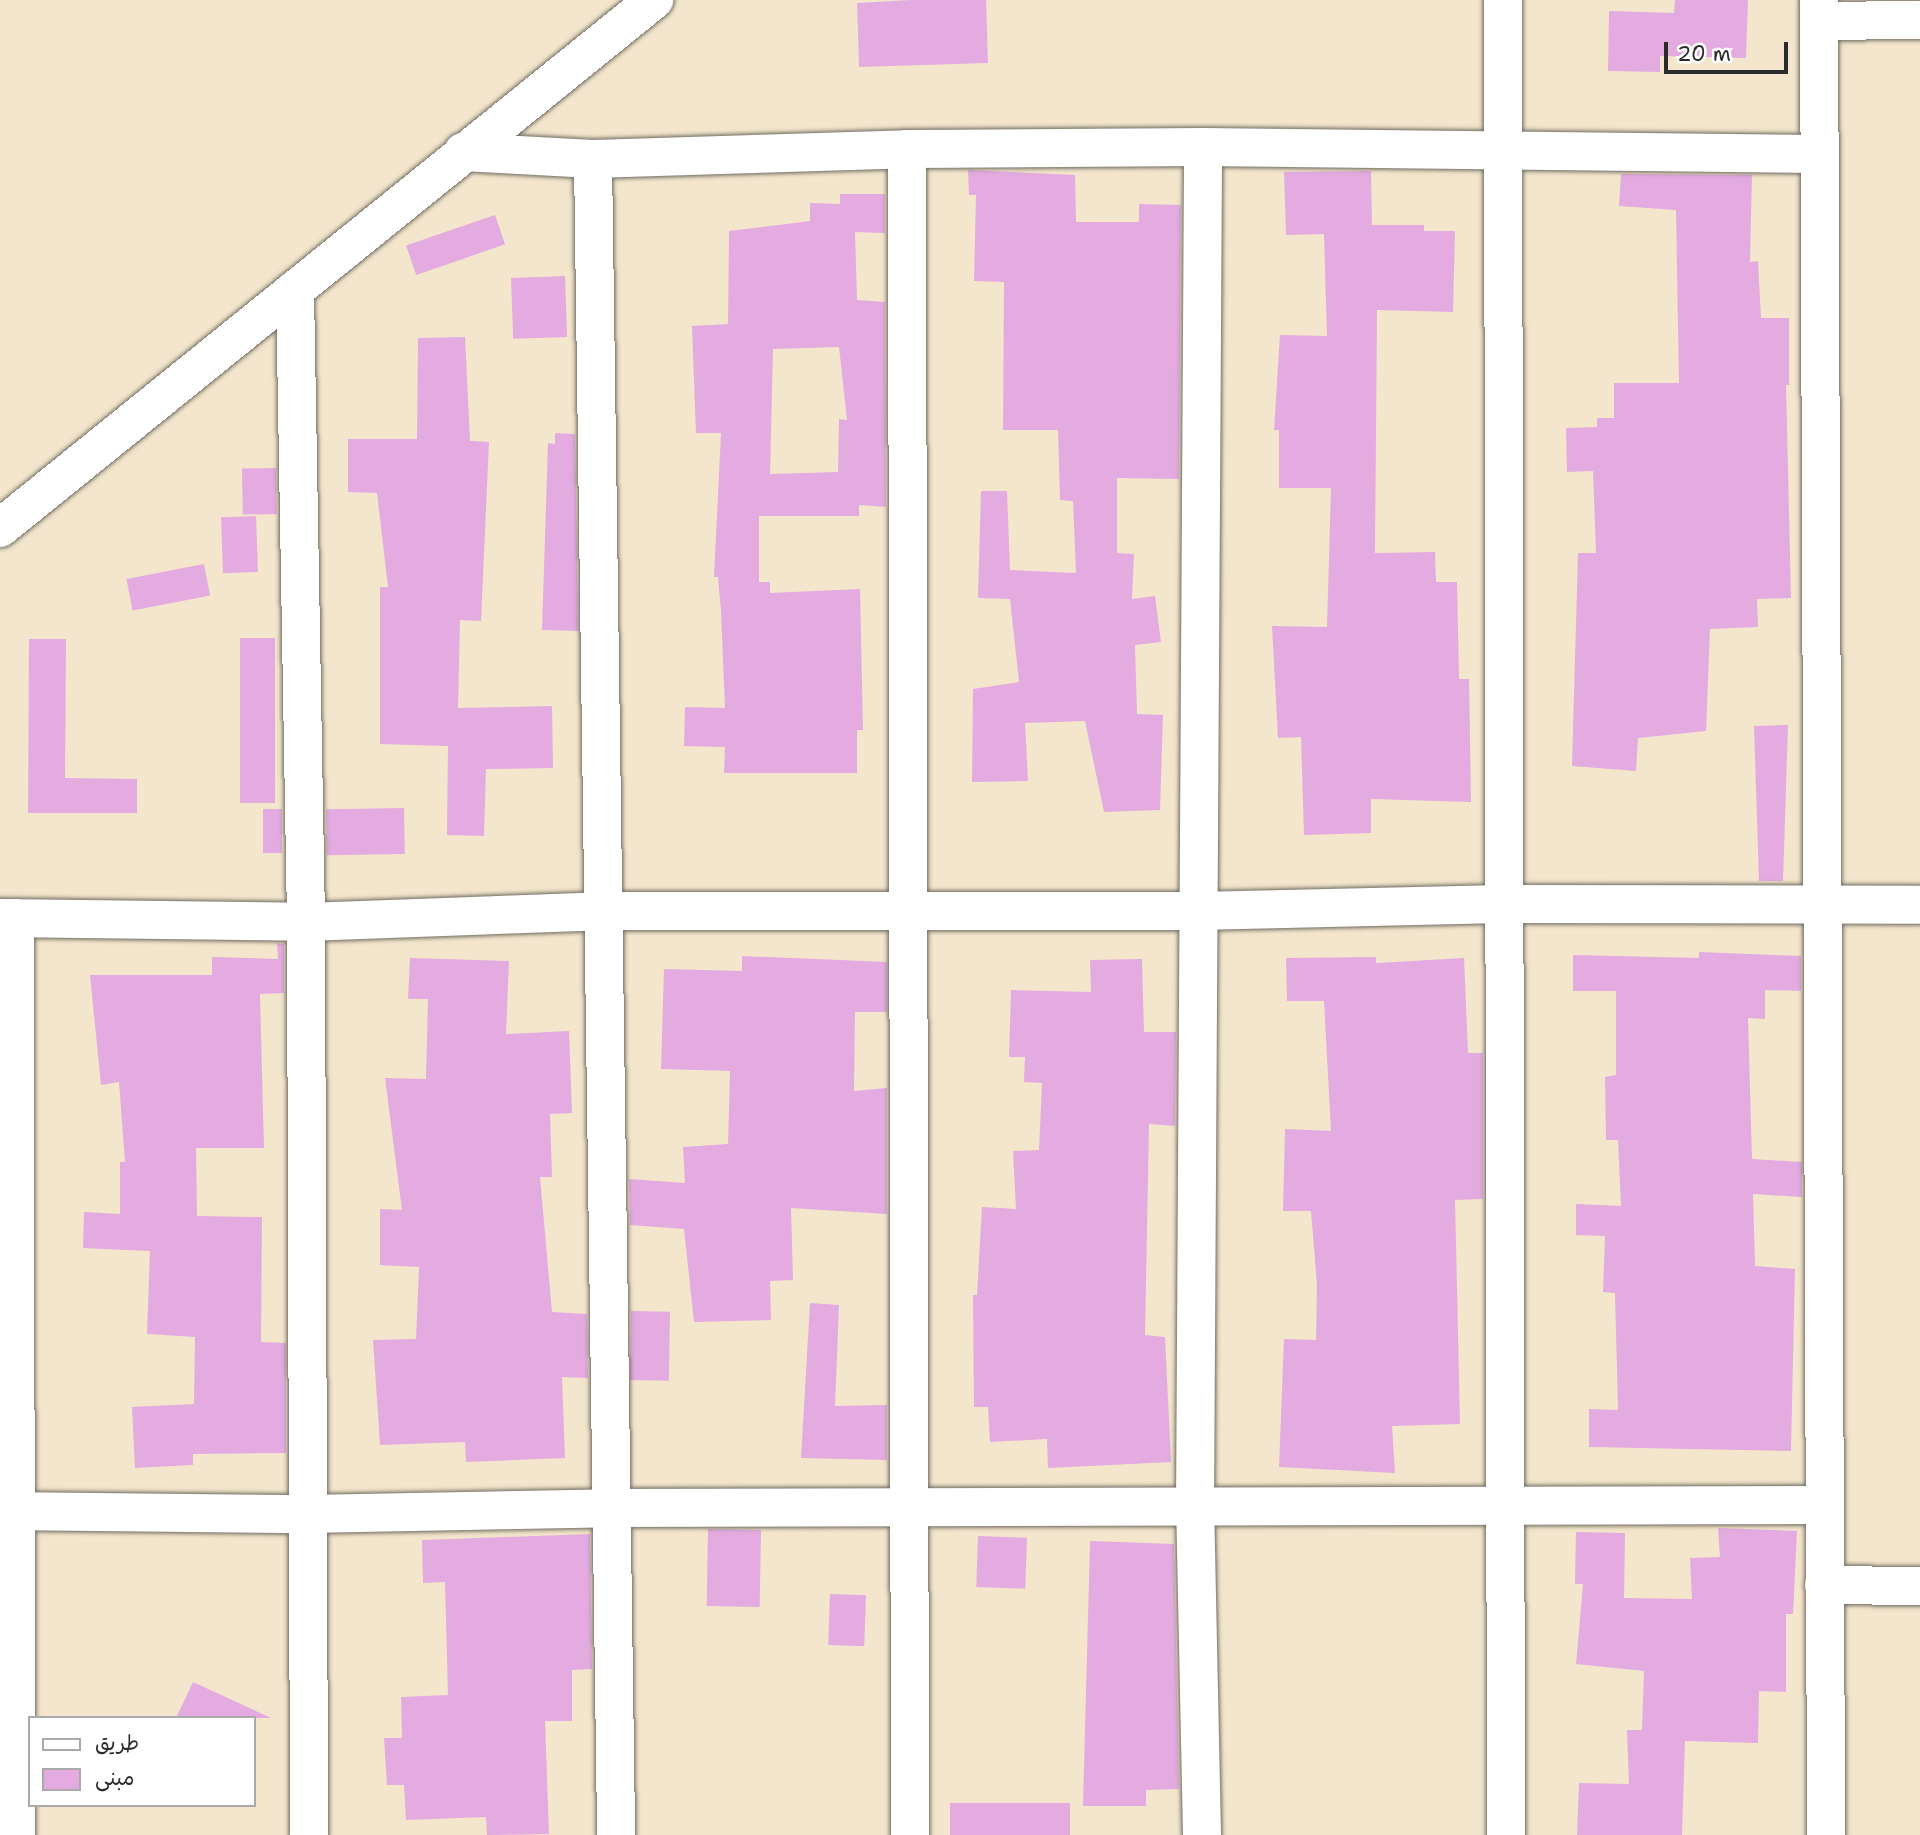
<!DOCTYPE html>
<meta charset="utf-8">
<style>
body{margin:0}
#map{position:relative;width:1920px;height:1835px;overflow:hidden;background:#f3e6cc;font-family:"Shantell Sans","Playpen Sans Arabic",sans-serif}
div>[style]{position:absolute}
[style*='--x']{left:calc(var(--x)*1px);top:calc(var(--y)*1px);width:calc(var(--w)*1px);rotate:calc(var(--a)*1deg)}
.building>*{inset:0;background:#e3abe0;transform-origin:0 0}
.roads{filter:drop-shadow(0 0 2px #716c63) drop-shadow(0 0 2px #716c63)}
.minor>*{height:38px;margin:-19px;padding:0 19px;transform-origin:19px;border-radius:19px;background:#fff}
span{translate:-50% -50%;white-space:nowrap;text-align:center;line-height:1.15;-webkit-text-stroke:6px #fff;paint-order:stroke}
.legend{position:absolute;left:28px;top:1716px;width:228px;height:91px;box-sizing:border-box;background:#fff;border:2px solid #aaa;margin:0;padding:9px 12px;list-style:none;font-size:21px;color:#2b2b2b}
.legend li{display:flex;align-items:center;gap:14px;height:35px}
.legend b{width:35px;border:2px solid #aaa}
.scale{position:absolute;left:1664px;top:42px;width:124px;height:32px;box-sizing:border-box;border:4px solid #2b2b2b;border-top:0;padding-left:9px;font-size:21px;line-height:24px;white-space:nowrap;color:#2b2b2b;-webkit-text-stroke:5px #fff;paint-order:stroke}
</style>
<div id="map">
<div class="building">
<div style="clip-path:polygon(911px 0,986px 0,988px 63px,859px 67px,857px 3px)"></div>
<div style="clip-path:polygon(1675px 0,1748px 0,1746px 58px,1660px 56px,1660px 72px,1608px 71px,1609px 11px,1674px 13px)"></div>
<div style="clip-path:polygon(968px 170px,1075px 175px,1076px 222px,1139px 222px,1139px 204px,1181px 205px,1179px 479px,1117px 478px,1117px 553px,1134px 554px,1132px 599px,1155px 596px,1161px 642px,1135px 645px,1137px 714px,1163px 715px,1160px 810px,1104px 812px,1085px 721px,1025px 723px,1028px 781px,972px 782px,973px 689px,1019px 682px,1010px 599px,978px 598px,981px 491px,1007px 491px,1010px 570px,1076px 573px,1073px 501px,1060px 500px,1058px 430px,1003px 430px,1004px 282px,974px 281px,976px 195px,969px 195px)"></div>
<div style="clip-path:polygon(1371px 171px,1372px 225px,1424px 225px,1424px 231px,1455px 231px,1453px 312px,1377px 310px,1375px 553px,1435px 552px,1436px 582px,1457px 582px,1459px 679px,1469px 679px,1471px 802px,1371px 799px,1371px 833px,1304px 835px,1301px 737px,1278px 738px,1272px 626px,1327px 627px,1331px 488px,1279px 488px,1279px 430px,1274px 430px,1280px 335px,1327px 336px,1324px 234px,1286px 235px,1284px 172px)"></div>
<div style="clip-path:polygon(1621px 174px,1752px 175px,1750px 262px,1758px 261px,1761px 318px,1789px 318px,1789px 385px,1786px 385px,1791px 598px,1757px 599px,1758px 627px,1710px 629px,1706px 731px,1638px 738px,1636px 771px,1572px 766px,1578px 553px,1596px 553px,1593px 471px,1567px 472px,1566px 428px,1597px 427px,1597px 418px,1614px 418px,1614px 383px,1679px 383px,1676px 210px,1619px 206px)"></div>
<div style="clip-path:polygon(evenodd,840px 194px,885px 194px,885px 233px,855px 232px,857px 300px,885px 302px,886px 507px,859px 505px,859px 516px,759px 516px,759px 582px,770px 582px,770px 593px,860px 589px,863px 730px,857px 730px,857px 773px,724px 773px,725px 747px,684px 746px,685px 707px,725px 708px,721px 611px,718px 577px,714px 577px,721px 433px,696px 433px,692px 326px,728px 324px,729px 231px,810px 221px,810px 203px,840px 204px,840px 194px,839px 347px,847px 420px,839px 419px,838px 472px,770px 474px,773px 349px,839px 347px)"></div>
<div style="left:495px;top:215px;width:31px;height:94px;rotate:71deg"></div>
<div style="left:565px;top:276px;width:61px;height:54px;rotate:88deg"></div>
<div style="clip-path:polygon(465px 337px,470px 441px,489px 442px,481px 621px,460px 620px,458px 708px,552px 706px,553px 768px,486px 769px,484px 836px,447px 835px,448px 746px,380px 744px,380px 587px,388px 587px,377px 493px,348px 492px,348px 439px,417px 439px,418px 338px)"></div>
<div style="clip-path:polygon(555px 433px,575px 434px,578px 631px,542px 630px,548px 443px,555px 444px)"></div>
<div style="left:276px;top:468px;width:46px;height:34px;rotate:89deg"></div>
<div style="left:256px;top:516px;width:56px;height:35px;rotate:88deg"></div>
<div style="left:204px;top:564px;width:32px;height:79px;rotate:79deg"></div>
<div style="left:275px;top:638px;width:165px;height:35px;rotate:90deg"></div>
<div style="clip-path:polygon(29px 639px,66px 639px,65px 778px,137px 779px,137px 813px,28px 813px)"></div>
<div style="clip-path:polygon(1788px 725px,1783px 881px,1759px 881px,1754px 726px)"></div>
<div style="left:404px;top:808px;width:46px;height:78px;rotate:89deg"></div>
<div style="left:263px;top:809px;width:19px;height:44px"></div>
<div style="clip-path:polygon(277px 943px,284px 944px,284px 993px,260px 994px,264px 1148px,196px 1148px,197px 1216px,262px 1217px,261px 1342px,286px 1343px,286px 1453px,193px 1454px,193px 1465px,135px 1468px,132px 1407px,194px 1404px,195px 1337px,147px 1334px,150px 1251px,83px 1248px,84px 1212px,120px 1214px,120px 1162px,125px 1162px,119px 1082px,101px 1085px,90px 975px,212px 975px,212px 957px,278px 959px)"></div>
<div style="clip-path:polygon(1699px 952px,1801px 956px,1801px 991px,1765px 990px,1765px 1019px,1748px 1018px,1752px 1159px,1802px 1162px,1802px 1197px,1753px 1194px,1755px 1266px,1795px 1269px,1791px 1451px,1589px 1447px,1589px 1409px,1618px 1410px,1615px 1293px,1603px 1292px,1605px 1236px,1576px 1235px,1576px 1204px,1621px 1206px,1618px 1140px,1606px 1140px,1605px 1077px,1616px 1075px,1616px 991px,1573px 991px,1573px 955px,1699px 958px)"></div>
<div style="clip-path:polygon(742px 956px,887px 962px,887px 1012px,855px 1012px,854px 1091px,887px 1088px,887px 1214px,791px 1208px,793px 1280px,770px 1281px,771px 1320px,694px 1322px,684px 1229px,630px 1225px,629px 1179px,685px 1183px,683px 1147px,728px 1144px,730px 1071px,661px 1069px,664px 969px,742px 971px)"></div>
<div style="clip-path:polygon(1376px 957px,1376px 963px,1464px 958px,1468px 1053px,1483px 1053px,1483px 1199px,1455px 1200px,1460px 1424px,1392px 1426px,1395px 1473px,1279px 1467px,1284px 1339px,1316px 1340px,1317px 1285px,1311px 1211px,1283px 1211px,1285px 1129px,1331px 1131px,1324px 1001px,1287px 1001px,1286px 958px)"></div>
<div style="clip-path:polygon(410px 958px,509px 961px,506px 1034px,569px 1031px,572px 1113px,550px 1114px,552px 1177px,540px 1177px,552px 1312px,587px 1314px,588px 1378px,562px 1377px,565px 1458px,466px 1462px,465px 1442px,380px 1445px,373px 1340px,416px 1339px,419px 1267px,380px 1265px,380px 1209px,402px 1210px,385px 1078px,426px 1079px,428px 999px,408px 999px)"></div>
<div style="clip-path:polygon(1142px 959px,1144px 1032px,1176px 1032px,1175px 1126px,1149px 1124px,1145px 1335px,1165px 1337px,1171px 1462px,1048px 1468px,1047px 1439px,990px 1442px,988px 1407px,974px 1407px,973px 1295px,977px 1295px,982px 1207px,1016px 1209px,1013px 1151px,1039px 1150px,1042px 1083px,1024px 1082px,1025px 1057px,1009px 1057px,1011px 990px,1091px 992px,1090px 960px)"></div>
<div style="clip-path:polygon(810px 1303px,839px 1305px,835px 1406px,887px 1405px,887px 1460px,801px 1458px)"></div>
<div style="left:631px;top:1311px;width:39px;height:69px;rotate:1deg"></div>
<div style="clip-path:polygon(1718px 1528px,1797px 1531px,1793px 1614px,1786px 1614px,1786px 1692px,1759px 1691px,1758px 1743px,1685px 1741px,1682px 1835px,1577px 1835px,1579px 1783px,1629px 1784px,1627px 1730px,1642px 1730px,1644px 1671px,1576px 1664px,1583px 1584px,1575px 1584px,1576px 1532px,1625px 1533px,1624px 1598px,1692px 1599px,1690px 1558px,1720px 1557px)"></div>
<div style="left:761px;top:1530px;width:77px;height:53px;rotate:91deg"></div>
<div style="clip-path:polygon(590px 1534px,592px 1669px,572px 1670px,572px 1721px,545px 1721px,549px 1834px,487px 1835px,486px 1817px,406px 1820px,404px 1785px,387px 1785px,384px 1738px,402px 1738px,401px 1697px,448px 1695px,445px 1582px,423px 1583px,422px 1540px)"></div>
<div style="left:978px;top:1536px;width:49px;height:51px;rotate:2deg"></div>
<div style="clip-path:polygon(1090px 1541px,1174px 1544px,1179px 1789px,1146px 1790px,1146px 1806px,1083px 1806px)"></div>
<div style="left:830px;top:1594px;width:36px;height:51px;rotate:2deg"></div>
<div style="clip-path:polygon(193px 1682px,271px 1718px,176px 1718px)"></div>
<div style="left:1070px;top:1803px;width:32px;height:120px;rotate:90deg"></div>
</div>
<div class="roads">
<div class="minor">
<div style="--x:1503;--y:0;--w:1835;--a:89.91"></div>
<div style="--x:1819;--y:0;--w:1835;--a:89.78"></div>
<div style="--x:1819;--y:21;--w:101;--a:-0.6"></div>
<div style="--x:907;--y:149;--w:1686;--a:89.9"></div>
<div style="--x:463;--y:152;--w:130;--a:3.1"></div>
<div style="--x:593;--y:159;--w:314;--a:-1.8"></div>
<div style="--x:907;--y:149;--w:296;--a:-0.4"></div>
<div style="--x:1203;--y:147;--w:615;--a:0.65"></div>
<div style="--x:593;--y:159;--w:1676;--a:89.21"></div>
<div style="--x:295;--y:290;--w:632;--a:89"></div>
<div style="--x:306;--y:922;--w:913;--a:89.81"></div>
<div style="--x:0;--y:528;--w:841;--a:-38.92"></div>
<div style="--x:0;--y:918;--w:306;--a:0.7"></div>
<div style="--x:306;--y:922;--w:296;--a:-2.1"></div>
<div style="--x:602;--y:911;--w:595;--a:0"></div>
<div style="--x:1197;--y:911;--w:306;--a:-1.3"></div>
<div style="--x:1503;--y:904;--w:417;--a:0.1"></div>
<div style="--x:15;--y:918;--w:917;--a:89.94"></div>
<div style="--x:0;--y:1511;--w:307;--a:0.6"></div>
<div style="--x:307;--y:1514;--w:305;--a:-1.1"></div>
<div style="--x:612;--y:1508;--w:1213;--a:-0.14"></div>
<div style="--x:1824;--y:1585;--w:96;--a:0.6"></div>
<div style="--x:1202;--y:1835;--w:326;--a:-91.2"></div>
<div style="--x:1195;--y:1509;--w:1362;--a:-89.66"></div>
</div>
</div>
<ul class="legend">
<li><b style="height:9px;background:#fff"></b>طريق</li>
<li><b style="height:19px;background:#e3abe0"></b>مبنى</li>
</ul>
<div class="scale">20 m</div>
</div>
